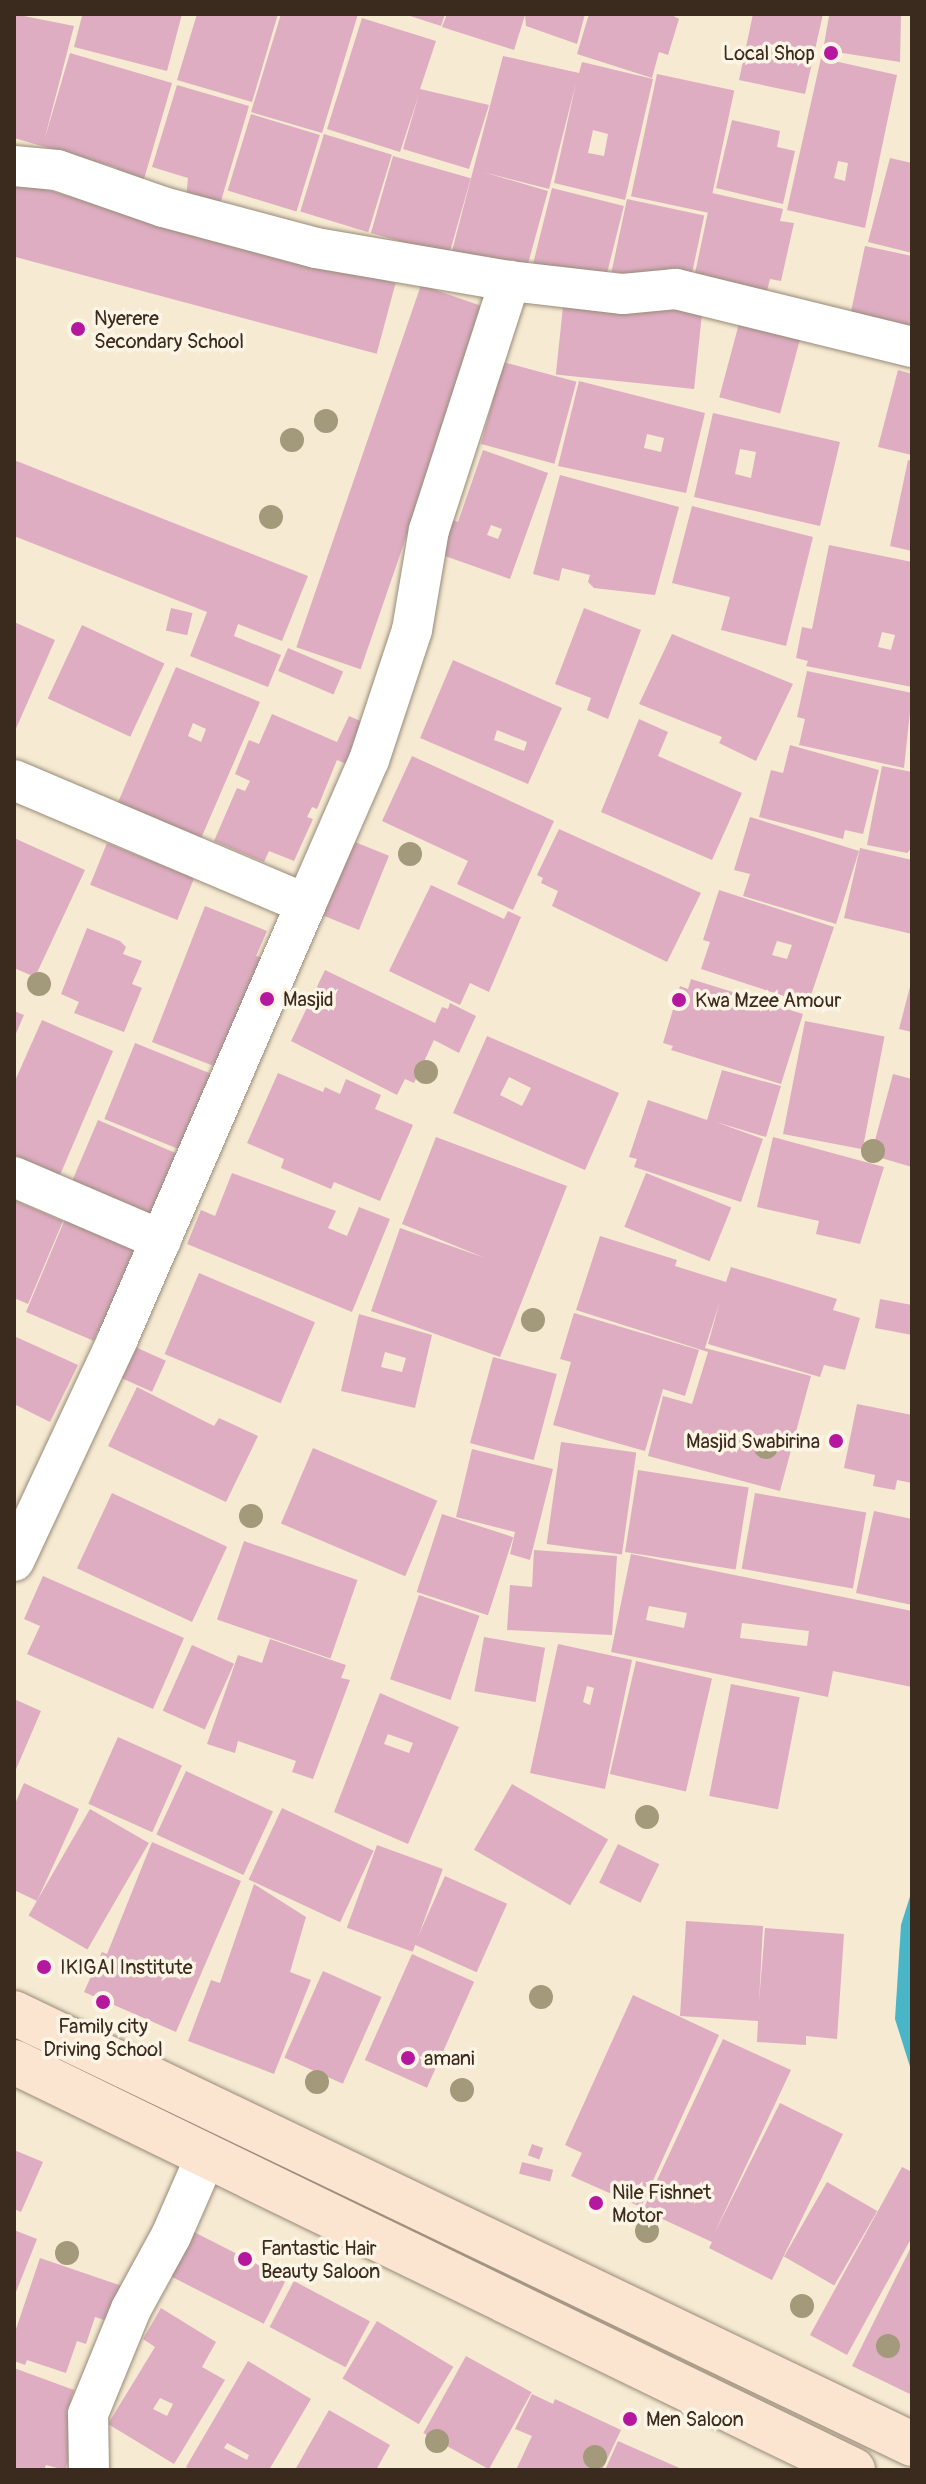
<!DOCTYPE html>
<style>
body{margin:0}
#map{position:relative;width:926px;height:2484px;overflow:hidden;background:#f6ead2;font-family:Pangolin,sans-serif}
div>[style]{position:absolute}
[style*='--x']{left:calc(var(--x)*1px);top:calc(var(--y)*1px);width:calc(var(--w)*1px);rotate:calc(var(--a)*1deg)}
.water>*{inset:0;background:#4bb5c8}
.building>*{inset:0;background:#deadc2;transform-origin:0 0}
.roads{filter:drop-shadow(0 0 2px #988a78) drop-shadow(0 0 2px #988a78)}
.minor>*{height:40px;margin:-20px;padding:0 20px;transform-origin:20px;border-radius:20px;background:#fff}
.secondary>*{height:44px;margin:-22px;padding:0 22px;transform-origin:22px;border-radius:22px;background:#fce5d0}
.trees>*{width:24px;height:24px;margin:-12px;border-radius:50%;background:#a29a7b}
.dots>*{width:22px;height:22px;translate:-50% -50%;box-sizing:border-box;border:4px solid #fcf5e5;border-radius:50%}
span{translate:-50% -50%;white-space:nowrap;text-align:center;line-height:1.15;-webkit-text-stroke:7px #fcf5e5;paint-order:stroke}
.poi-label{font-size:20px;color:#3b2a1e}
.right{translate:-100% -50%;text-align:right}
.left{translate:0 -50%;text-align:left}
.frame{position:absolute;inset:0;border:16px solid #3b2a1e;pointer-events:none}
</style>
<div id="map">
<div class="water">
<div style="clip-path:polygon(912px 1890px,912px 2073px,895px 2019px,901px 1925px)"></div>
</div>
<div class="building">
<div style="clip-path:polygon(14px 14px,74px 26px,44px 141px,70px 53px,172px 83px,142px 186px,114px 178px,117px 168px,14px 138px)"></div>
<div style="clip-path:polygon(182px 14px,167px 71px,74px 47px,82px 16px)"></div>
<div style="clip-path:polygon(197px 14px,278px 14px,252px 102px,177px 80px)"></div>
<div style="clip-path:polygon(281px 14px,358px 14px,322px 133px,251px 112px)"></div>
<div style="clip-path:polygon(404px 14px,445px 14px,441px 26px)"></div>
<div style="clip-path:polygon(447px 14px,585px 14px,577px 44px,526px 26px,525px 15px,514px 50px,442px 27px)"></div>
<div style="clip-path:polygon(589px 14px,670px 14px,679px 19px,668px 55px,659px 52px,652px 78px,577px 54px)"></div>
<div style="clip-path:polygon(753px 14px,823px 14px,805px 94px,739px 80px)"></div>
<div style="clip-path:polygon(834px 14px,901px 14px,900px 62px,823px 50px,829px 16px)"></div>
<div style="clip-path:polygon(362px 18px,436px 41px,420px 89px,489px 105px,469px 169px,403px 149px,419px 94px,400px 152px,327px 129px)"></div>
<div style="clip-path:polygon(evenodd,503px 56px,579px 73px,582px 62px,653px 79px,625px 200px,554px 183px,576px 83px,549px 189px,483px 172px,548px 191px,526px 271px,452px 251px,503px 56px,593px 130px,608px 134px,604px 156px,588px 153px,593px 130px)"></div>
<div style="clip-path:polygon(evenodd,821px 58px,897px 75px,865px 228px,787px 210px,821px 58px,838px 161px,848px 163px,845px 181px,834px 178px,838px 161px)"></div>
<div style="left:657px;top:74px;width:79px;height:125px;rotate:12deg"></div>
<div style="clip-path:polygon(177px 85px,249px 106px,221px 201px,214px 206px,186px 198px,188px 178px,152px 167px)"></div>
<div style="left:251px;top:114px;width:72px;height:80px;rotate:17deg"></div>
<div style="clip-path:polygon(732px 120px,780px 131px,777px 147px,795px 151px,783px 204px,716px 188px)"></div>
<div style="left:324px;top:134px;width:71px;height:81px;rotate:17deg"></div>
<div style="left:393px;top:156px;width:81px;height:80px;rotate:16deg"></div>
<div style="clip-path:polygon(890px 158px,912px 163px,912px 253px,868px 242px)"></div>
<div style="left:14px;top:181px;width:395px;height:73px;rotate:15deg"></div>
<div style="left:552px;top:188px;width:74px;height:81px;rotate:14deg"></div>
<div style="clip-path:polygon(712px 193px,783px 209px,780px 221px,794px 223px,781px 281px,770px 279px,765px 299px,693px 283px)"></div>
<div style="left:627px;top:199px;width:79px;height:74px;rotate:12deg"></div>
<div style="clip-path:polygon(865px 246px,912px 256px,912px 334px,849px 321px)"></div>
<div style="left:421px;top:285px;width:68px;height:383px;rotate:19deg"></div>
<div style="left:564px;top:297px;width:139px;height:78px;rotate:6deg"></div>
<div style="left:741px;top:316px;width:63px;height:84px;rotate:15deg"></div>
<div style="left:503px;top:362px;width:76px;height:85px;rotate:15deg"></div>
<div style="clip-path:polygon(898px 370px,912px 374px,912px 455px,878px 447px)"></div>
<div style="clip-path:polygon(evenodd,579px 381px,705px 413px,686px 493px,558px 466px,579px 381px,647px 434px,664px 438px,661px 452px,644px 448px,647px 434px)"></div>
<div style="clip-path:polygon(evenodd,713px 413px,840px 442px,820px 526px,694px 497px,713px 413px,740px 449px,756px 452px,751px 478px,735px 474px,740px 449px)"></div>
<div style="clip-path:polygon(evenodd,483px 450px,548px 473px,510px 579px,428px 550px,440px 515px,458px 522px,483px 450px,491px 525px,502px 529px,498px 539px,487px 535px,491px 525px)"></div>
<div style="clip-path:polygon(14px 460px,308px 576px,282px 641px,238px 624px,234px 636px,281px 655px,268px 687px,190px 656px,207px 612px,14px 536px)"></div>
<div style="clip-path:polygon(908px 460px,912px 461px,912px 551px,890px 546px)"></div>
<div style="clip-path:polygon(560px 475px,679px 507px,655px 595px,594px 588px,588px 582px,590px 575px,562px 568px,559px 581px,533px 574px)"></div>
<div style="clip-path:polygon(692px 506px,813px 537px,786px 646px,721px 630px,730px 597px,672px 583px)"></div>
<div style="clip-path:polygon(evenodd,829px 545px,912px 562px,912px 687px,806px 666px,808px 661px,796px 658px,802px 627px,812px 629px,829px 545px,882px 632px,895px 635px,891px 650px,878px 647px,882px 632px)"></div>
<div style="left:171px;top:608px;width:22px;height:23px;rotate:13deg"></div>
<div style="clip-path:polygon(584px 608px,641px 630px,608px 719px,587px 710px,591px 698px,555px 684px)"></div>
<div style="clip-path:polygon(14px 622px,55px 640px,14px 733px)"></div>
<div style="left:82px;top:625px;width:91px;height:81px;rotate:25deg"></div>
<div style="clip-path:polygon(672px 634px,793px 684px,756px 761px,719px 743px,722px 737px,639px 704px)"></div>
<div style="left:288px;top:648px;width:60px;height:25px;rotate:23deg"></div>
<div style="clip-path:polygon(evenodd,453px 660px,562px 708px,528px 784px,420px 738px,453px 660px,497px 730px,527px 742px,524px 751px,494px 740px,497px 730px)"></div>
<div style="clip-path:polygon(evenodd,176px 667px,260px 702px,199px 843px,116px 807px,176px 667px,193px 723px,206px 729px,201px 742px,188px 736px,193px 723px)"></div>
<div style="clip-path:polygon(807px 671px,912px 693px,904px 768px,799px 745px,805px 719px,797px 717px)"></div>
<div style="clip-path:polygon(272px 714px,337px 742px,349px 716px,374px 727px,356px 768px,337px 760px,317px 809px,312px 807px,307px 817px,313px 819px,294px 861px,269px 851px,264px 862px,214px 841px,237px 788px,245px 791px,250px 781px,235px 774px,249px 740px,259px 744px)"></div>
<div style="clip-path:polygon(639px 719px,668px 732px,658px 756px,742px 793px,712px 860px,601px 812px)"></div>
<div style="clip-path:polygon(790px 745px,879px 770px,863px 834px,845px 830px,843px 839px,759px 817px,771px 770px,783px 773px)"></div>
<div style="clip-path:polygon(412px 756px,554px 821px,513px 910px,457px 884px,468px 861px,382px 821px)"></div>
<div style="clip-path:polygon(882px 766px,912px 772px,912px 848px,907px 853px,867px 845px)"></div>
<div style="clip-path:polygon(750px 817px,859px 851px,836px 924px,743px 896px,750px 874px,734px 870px)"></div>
<div style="clip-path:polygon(559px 829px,701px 893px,667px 962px,552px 906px,558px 891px,541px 883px,543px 878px,537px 875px)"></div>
<div style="clip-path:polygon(14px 838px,85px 870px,35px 977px,14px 968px)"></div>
<div style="left:350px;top:840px;width:42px;height:80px;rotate:22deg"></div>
<div style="left:107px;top:843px;width:94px;height:45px;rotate:22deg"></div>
<div style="clip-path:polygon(860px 848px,912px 860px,912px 934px,844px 918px)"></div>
<div style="clip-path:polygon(431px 885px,504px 919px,508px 911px,521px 917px,489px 992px,470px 983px,460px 1005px,389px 971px)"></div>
<div style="clip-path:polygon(evenodd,719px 890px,834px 927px,808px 1004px,701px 969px,710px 942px,703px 940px,719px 890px,777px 941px,792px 945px,787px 959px,772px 955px,777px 941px)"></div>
<div style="clip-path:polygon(205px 906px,267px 931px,256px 956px,266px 959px,224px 1070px,152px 1042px)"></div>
<div style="clip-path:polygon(87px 928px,120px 941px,126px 947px,123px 954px,142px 961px,132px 984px,142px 988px,124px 1032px,74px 1013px,79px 1002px,61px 994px)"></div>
<div style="clip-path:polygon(325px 970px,435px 1023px,442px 1007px,448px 1009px,450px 1003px,476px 1016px,459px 1053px,434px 1040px,414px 1083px,405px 1079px,397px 1095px,291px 1041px)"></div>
<div style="clip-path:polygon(691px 979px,803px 1014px,781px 1084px,671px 1050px,673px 1046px,663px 1043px,680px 986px,688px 989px)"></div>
<div style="clip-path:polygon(912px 979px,912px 1032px,899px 1029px)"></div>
<div style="clip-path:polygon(14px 1011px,24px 1015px,14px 1038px)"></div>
<div style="clip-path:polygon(42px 1020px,113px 1051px,60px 1175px,14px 1155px,14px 1083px)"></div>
<div style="left:805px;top:1021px;width:81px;height:115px;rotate:11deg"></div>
<div style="clip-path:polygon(evenodd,487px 1036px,619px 1093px,585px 1170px,453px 1113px,487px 1036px,509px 1077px,531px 1088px,522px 1106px,500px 1095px,509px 1077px)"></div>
<div style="left:135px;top:1043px;width:94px;height:82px;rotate:22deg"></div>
<div style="clip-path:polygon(722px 1070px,781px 1086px,766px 1137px,716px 1122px,763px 1139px,741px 1202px,634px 1167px,637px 1159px,629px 1157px,648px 1100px,707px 1120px)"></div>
<div style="clip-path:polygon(278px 1073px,323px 1092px,325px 1087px,340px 1094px,346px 1079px,381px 1095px,375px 1109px,413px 1125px,380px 1201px,334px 1182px,331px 1189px,281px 1168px,284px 1159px,247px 1143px)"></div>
<div style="clip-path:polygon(893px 1074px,912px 1079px,912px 1167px,871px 1155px)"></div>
<div style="left:98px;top:1120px;width:88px;height:77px;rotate:23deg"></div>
<div style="clip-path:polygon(436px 1137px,567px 1186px,500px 1357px,371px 1311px,400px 1228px,485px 1258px,402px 1224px)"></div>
<div style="clip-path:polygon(773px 1137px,884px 1167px,860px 1244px,816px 1234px,819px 1221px,757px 1207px)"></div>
<div style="clip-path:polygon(232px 1173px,336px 1211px,328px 1228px,347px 1236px,359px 1207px,390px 1219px,352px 1312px,187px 1244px,201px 1210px,215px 1216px)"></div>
<div style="left:646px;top:1173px;width:92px;height:58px;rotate:22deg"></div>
<div style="clip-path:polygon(14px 1200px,63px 1221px,28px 1304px,14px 1298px)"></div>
<div style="clip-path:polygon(65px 1219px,142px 1251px,107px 1334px,98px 1331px,94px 1341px,26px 1312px)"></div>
<div style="clip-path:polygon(600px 1236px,677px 1260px,675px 1266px,726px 1282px,731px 1267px,837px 1299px,833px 1310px,860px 1318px,845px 1370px,824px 1365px,820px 1377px,708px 1344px,720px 1301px,705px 1348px,811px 1376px,780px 1491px,648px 1456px,663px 1396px,692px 1404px,708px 1352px,576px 1310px)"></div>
<div style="left:199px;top:1273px;width:126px;height:88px;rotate:23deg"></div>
<div style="clip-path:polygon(880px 1299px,912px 1305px,912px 1335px,875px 1328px)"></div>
<div style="clip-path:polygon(574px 1313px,699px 1350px,685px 1396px,663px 1389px,645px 1451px,553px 1425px,571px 1362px,560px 1359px)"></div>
<div style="clip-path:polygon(evenodd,359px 1314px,432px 1335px,415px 1408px,341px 1391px,359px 1314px,385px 1352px,406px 1358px,402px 1372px,381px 1367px,385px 1352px)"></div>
<div style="clip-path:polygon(14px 1336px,78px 1365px,50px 1422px,14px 1404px)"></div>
<div style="left:133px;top:1346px;width:36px;height:34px;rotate:24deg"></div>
<div style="left:493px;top:1357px;width:66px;height:89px;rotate:15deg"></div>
<div style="clip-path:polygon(137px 1387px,214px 1426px,219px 1418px,258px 1436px,226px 1502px,108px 1446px)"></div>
<div style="clip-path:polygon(857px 1404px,912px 1415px,912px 1483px,897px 1480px,895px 1490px,873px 1486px,875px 1475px,844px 1468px)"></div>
<div style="left:561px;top:1442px;width:76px;height:103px;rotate:8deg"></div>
<div style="left:313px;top:1448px;width:135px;height:82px;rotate:23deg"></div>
<div style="clip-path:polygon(472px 1449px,553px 1469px,530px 1560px,510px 1554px,515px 1532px,456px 1517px)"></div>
<div style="left:638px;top:1470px;width:112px;height:83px;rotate:9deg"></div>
<div style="left:112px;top:1493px;width:127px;height:83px;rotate:25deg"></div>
<div style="left:755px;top:1493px;width:113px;height:77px;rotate:10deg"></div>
<div style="clip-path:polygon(874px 1511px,912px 1519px,912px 1605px,856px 1593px)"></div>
<div style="left:442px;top:1514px;width:75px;height:82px;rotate:18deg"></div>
<div style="left:244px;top:1541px;width:120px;height:83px;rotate:19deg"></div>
<div style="clip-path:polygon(534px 1550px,617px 1556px,612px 1635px,507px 1630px,510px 1585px,532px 1587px)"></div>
<div style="clip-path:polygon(evenodd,631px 1554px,912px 1611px,912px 1687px,833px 1671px,828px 1697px,611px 1652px,631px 1554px,649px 1606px,687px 1613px,684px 1628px,646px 1620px,649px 1606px,631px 1554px,742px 1623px,809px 1631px,807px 1646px,740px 1638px,742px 1623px)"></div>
<div style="clip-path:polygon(43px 1576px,184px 1638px,153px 1709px,27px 1654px,40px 1626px,24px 1619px)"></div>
<div style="left:419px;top:1595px;width:64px;height:89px;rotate:19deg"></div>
<div style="left:484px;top:1637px;width:62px;height:55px;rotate:10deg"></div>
<div style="clip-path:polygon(270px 1639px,346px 1665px,341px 1678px,350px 1680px,313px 1779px,292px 1772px,296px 1761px,238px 1741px,235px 1753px,207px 1744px,238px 1655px,262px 1663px)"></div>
<div style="clip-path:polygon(evenodd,558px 1644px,632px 1660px,605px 1789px,530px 1773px,558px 1644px,587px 1686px,594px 1688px,590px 1705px,583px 1702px,587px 1686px)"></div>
<div style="left:192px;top:1645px;width:46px;height:72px;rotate:24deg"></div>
<div style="left:636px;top:1661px;width:78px;height:116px;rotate:13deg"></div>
<div style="left:731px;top:1684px;width:70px;height:114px;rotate:11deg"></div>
<div style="clip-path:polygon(evenodd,380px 1693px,459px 1727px,408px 1844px,334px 1812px,380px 1693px,388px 1734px,413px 1743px,409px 1753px,384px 1744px,388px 1734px)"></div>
<div style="clip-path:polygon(14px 1699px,41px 1711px,14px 1774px)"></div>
<div style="left:118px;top:1737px;width:70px;height:73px;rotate:24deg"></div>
<div style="left:186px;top:1771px;width:96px;height:70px;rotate:25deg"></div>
<div style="clip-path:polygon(24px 1783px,79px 1809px,37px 1901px,14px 1890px,14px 1806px)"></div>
<div style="left:512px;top:1784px;width:111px;height:76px;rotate:30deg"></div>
<div style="left:282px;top:1808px;width:101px;height:79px;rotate:25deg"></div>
<div style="left:90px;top:1809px;width:68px;height:123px;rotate:30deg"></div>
<div style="clip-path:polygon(152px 1842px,241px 1881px,176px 2032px,84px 1992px,102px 1952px,107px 1954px)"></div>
<div style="left:618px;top:1844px;width:46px;height:43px;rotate:26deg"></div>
<div style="left:377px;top:1845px;width:70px;height:88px;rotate:20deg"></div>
<div style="left:445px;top:1876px;width:68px;height:75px;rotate:24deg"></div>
<div style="clip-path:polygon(254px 1884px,306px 1917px,290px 1972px,311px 1980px,274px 2074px,188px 2041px,211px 1980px,220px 1983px)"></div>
<div style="clip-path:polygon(686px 1921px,763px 1926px,759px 2002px,765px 1928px,844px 1934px,837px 2039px,806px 2036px,806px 2045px,757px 2042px,758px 2021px,680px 2016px)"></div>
<div style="left:412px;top:1954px;width:68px;height:116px;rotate:24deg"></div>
<div style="left:323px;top:1971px;width:64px;height:95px;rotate:24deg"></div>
<div style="clip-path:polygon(633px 1995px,719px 2035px,641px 2207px,571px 2176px,582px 2153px,565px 2145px)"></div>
<div style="clip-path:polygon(723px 2039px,791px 2070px,714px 2234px,780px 2103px,843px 2134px,772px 2280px,709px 2248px,712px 2242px,643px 2210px)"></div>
<div style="left:532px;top:2144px;width:12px;height:12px;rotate:20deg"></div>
<div style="clip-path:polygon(14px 2150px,43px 2162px,21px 2212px,14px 2209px)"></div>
<div style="left:522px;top:2162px;width:32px;height:12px;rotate:14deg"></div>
<div style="clip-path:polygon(902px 2167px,912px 2172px,912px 2237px,847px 2355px,810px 2335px)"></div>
<div style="left:827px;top:2182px;width:58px;height:86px;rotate:30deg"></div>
<div style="clip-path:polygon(14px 2230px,37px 2239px,14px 2297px)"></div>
<div style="left:192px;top:2231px;width:106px;height:50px;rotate:27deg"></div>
<div style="clip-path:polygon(912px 2245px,912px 2395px,852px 2366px)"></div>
<div style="clip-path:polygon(40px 2258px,122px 2286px,110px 2322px,95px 2317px,86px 2344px,77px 2341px,66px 2373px,27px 2360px,25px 2365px,14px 2361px,14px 2335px)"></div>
<div style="left:294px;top:2281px;width:86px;height:52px;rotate:28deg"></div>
<div style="clip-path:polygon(evenodd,161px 2308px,216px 2342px,202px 2367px,225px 2380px,174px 2464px,108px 2424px,155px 2347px,143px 2339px,161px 2308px,160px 2398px,173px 2404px,167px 2416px,153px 2409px,160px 2398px)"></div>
<div style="left:377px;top:2321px;width:89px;height:67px;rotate:31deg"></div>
<div style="left:466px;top:2356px;width:75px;height:88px;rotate:29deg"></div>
<div style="clip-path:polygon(evenodd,248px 2361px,311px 2399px,269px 2470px,191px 2470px,186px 2467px,248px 2361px,227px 2443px,249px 2455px,247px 2460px,224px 2448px,227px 2443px)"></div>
<div style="clip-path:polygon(14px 2368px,74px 2390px,67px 2413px,83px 2418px,65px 2470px,46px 2465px,44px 2470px,14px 2470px)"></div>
<div style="clip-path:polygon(532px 2394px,553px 2404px,555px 2399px,621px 2430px,602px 2470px,516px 2470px,532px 2436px,515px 2429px)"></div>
<div style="clip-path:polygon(329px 2410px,390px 2445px,376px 2470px,295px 2470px)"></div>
<div style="clip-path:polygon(618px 2441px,684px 2470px,605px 2470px)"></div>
</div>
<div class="roads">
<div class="minor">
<div style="--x:14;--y:166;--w:43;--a:5.3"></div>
<div style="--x:57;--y:170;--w:112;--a:19.2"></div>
<div style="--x:163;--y:207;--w:158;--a:15"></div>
<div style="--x:316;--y:248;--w:197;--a:9.7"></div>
<div style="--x:510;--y:281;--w:114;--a:6.6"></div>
<div style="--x:623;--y:294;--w:53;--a:-5.4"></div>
<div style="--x:676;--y:289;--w:243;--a:13.8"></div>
<div style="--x:14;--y:780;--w:317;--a:23"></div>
<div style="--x:306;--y:904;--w:474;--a:113.4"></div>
<div style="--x:118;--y:1339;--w:245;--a:115.1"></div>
<div style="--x:306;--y:904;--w:157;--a:-66.4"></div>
<div style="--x:369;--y:760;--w:137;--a:-71.7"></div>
<div style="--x:412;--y:630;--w:101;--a:-80.4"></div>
<div style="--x:429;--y:530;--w:262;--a:-72"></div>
<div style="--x:14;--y:1177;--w:160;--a:23.2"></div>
<div style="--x:89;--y:2470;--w:56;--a:-91"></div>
<div style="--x:88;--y:2414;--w:113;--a:-67.7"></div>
<div style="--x:131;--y:2309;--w:83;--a:-61.3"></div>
<div style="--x:171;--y:2236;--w:87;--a:-66.4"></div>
</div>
<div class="secondary">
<div style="--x:14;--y:2013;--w:996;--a:25.64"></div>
<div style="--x:14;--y:2062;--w:933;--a:25.93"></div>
</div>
</div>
<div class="trees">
<div style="left:326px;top:421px"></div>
<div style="left:292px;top:440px"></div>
<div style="left:271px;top:517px"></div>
<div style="left:410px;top:854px"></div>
<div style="left:39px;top:984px"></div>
<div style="left:426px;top:1072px"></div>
<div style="left:873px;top:1151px"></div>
<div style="left:533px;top:1320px"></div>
<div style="left:766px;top:1447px"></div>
<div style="left:251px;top:1516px"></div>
<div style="left:647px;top:1817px"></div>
<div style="left:541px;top:1997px"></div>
<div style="left:317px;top:2082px"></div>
<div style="left:462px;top:2090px"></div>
<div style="left:647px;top:2231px"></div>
<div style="left:67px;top:2253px"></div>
<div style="left:802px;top:2306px"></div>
<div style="left:888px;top:2346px"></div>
<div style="left:437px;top:2441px"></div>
<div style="left:595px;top:2457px"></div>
</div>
<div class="dots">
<div style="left:831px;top:53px;background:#b5179e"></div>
<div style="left:78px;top:329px;background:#b5179e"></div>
<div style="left:267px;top:999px;background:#b5179e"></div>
<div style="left:679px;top:1000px;background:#b5179e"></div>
<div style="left:836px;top:1441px;background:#b5179e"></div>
<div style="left:44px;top:1967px;background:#b5179e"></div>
<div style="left:103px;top:2002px;background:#b5179e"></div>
<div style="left:408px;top:2058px;background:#b5179e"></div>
<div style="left:596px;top:2203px;background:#b5179e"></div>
<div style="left:245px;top:2259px;background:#b5179e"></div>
<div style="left:630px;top:2419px;background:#b5179e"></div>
</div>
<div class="poi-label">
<span class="right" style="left:815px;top:53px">Local Shop</span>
<span class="left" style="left:94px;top:330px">Nyerere<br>Secondary School</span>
<span class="left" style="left:283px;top:999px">Masjid</span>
<span class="left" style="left:695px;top:1000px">Kwa Mzee Amour</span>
<span class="right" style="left:820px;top:1441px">Masjid Swabirina</span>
<span class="left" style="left:60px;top:1967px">IKIGAI Institute</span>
<span style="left:103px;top:2038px">Family city<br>Driving School</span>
<span class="left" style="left:424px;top:2058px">amani</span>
<span class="left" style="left:612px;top:2204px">Nile Fishnet<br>Motor</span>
<span class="left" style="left:261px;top:2260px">Fantastic Hair<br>Beauty Saloon</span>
<span class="left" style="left:646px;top:2419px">Men Saloon</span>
</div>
<div class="frame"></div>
</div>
